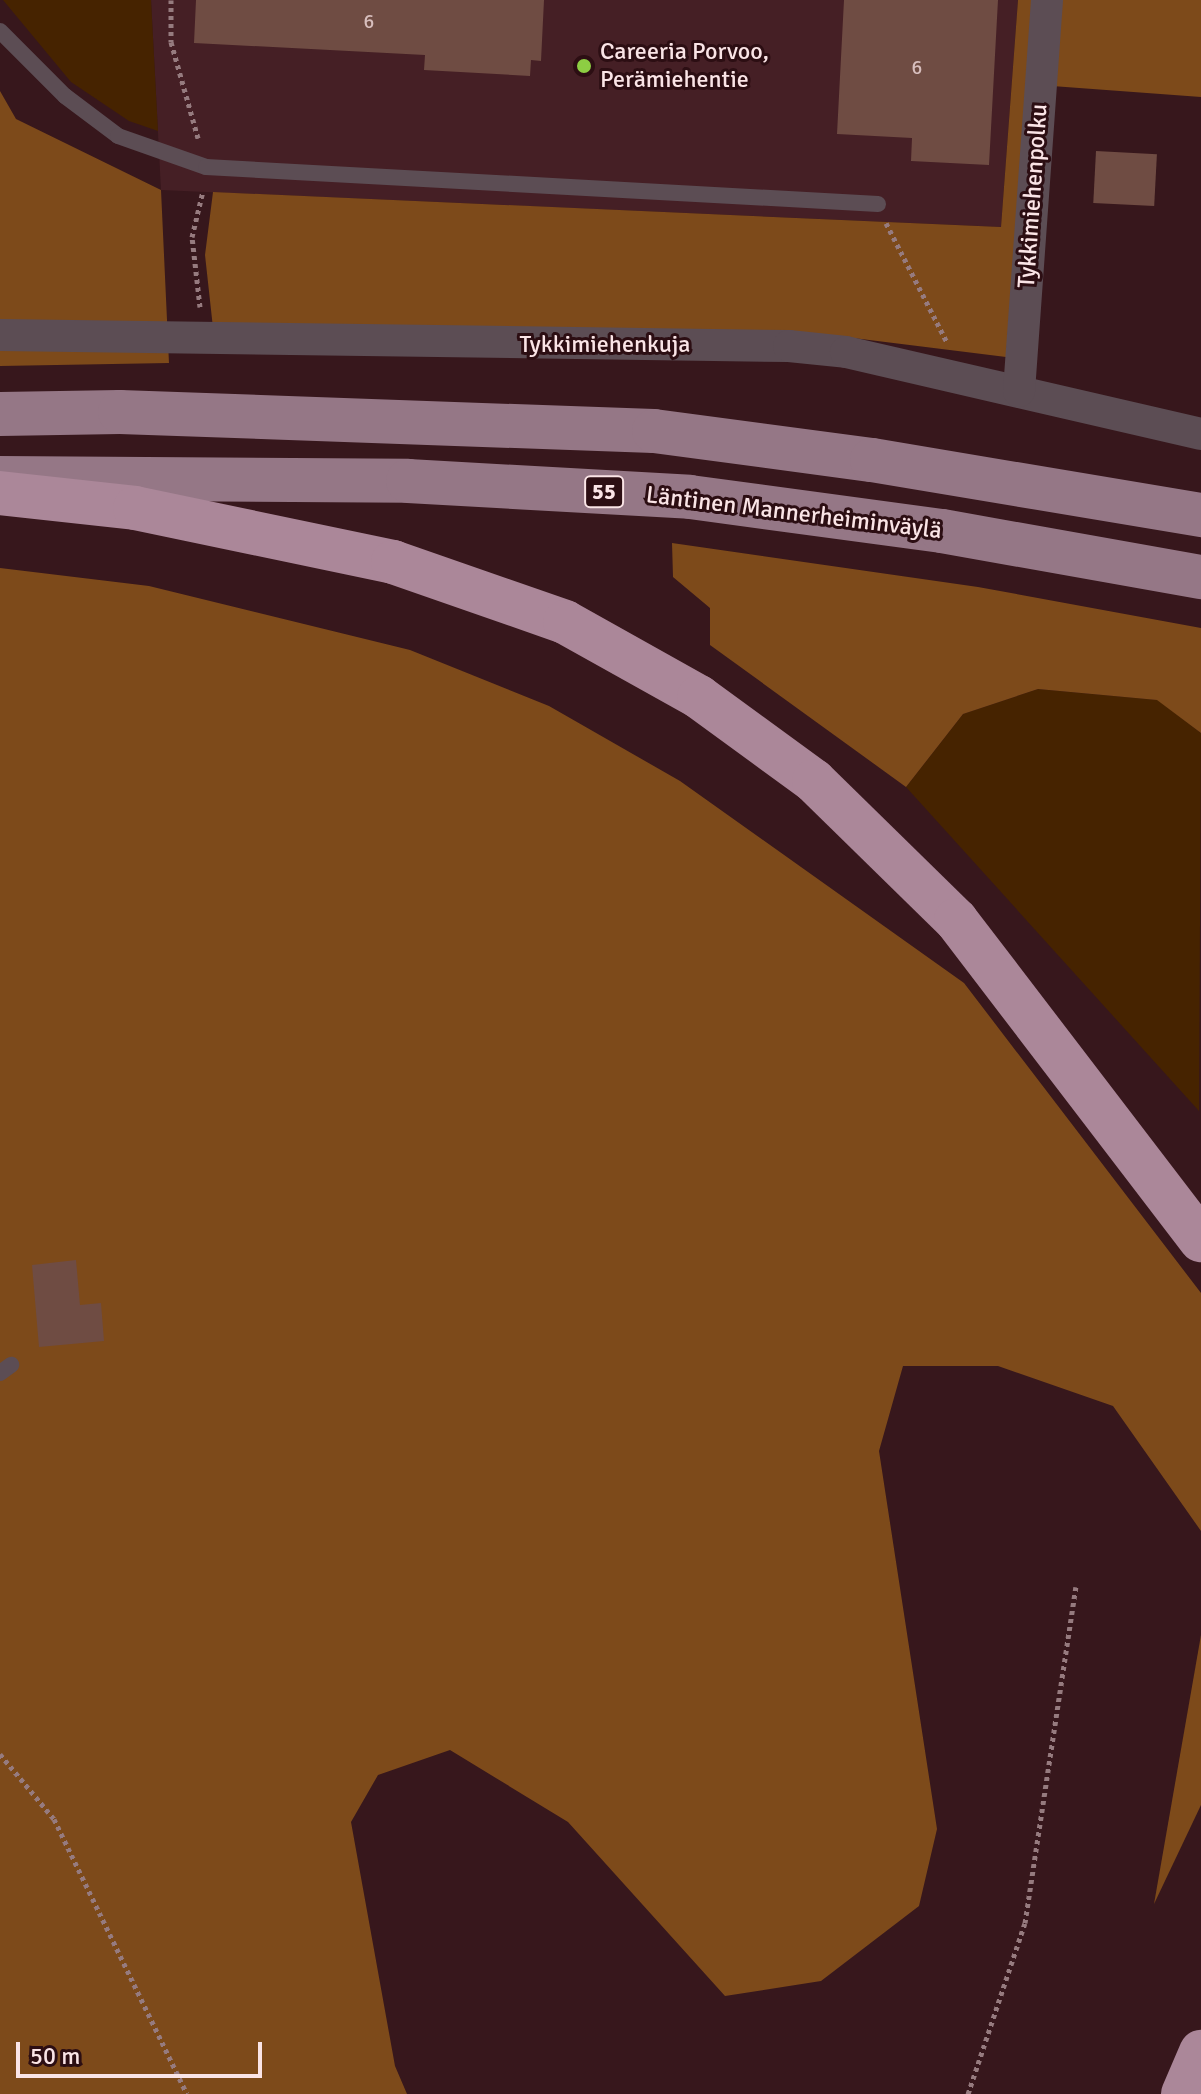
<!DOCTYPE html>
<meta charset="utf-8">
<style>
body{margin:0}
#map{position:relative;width:1201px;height:2094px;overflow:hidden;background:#37171c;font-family:Signika,sans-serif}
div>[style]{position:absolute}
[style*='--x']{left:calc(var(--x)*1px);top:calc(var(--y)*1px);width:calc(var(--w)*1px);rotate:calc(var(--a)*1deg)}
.built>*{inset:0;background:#451f25}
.green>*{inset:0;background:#462300}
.forest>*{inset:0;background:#7d4a1a}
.building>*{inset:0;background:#6f4c43;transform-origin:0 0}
.path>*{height:5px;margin-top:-2.5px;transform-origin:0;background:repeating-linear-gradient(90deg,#967b7f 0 4px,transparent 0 8px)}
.service>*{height:16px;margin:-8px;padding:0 8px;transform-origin:8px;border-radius:8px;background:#5c4d54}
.minor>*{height:32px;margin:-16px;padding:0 16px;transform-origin:16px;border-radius:16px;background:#5c4d54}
.primary>*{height:44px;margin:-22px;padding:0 22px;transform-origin:22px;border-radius:22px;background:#957786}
.motorway>*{height:44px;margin:-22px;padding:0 22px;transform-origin:22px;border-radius:22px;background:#ab8799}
.dots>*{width:22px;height:22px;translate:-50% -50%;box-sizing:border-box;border:4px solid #2c0e13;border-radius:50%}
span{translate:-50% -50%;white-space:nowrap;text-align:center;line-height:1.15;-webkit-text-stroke:6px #2c0e13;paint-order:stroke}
.number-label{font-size:20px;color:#d7bebd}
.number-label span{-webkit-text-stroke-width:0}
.shield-label span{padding:2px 6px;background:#2c0e13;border:2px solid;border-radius:6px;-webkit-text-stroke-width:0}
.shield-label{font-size:22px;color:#fae4e6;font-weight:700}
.poi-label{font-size:24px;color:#fae4e6}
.left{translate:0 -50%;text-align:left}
.street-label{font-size:24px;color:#fae4e6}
.scale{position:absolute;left:16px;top:2042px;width:246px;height:36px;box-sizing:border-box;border:4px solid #fae4e6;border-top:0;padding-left:10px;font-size:24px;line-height:28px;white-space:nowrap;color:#fae4e6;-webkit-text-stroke:6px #2c0e13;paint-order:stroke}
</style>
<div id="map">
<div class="built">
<div style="clip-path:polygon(151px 0,1018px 0,1001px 227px,161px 190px)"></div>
</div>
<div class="green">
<div style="clip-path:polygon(3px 0,151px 0,158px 131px,129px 121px,71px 82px)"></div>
<div style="clip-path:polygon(1038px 689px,1158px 700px,1201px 733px,1199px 1111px,906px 787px,963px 714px)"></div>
</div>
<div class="forest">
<div style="clip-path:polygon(1018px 0,1034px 0,1006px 357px,821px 334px,213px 328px,205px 255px,213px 192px,1001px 227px)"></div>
<div style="clip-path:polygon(1059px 0,1201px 0,1201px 97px,1052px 86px)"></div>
<div style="clip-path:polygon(0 91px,16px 119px,161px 190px,169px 363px,0 366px)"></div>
<div style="clip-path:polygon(672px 543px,978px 587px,1201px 628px,1201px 733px,1157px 700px,1038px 689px,963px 714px,906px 787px,710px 645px,710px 608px,673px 577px)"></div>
<div style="clip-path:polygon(0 568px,149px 586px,410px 650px,549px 706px,680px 781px,964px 983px,1201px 1293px,1201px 1531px,1113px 1406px,998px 1366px,903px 1366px,879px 1451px,937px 1829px,919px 1906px,821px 1981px,725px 1996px,568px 1822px,450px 1750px,378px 1775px,351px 1822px,395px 2066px,407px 2094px,0 2094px)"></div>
<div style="clip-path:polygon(1201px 1635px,1201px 1805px,1154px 1904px)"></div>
</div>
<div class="building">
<div style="clip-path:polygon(196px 0,544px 0,541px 61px,531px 60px,530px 76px,424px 70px,425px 55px,194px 43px)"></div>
<div style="clip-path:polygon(844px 0,998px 0,989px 165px,911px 161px,912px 138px,837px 134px)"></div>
<div style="left:1096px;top:151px;width:61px;height:52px;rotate:3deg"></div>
<div style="clip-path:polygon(76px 1260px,80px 1305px,101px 1303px,104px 1341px,39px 1347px,32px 1265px)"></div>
</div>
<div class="path">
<div style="--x:171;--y:0;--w:42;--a:90"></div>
<div style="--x:171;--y:42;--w:100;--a:74.3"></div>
<div style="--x:886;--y:223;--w:134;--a:62.9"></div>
<div style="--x:200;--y:307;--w:70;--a:-96.5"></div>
<div style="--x:192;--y:237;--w:47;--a:-76.6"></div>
<div style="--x:0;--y:1754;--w:85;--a:50.3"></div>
<div style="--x:54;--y:1819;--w:305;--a:64.2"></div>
<div style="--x:968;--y:2094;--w:180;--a:-71.6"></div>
<div style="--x:1025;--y:1923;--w:340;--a:-81.4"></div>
</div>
<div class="service">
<div style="--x:0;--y:31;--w:92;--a:45"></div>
<div style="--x:65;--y:96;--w:66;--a:37"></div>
<div style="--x:118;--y:136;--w:93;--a:19.4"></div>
<div style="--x:206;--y:167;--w:673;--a:3.15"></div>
<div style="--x:0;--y:1373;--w:14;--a:-36"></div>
</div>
<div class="minor">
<div style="--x:0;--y:335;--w:789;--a:0.8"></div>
<div style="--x:789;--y:346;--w:57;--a:6"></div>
<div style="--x:846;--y:352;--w:364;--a:13"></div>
<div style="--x:1019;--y:391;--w:392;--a:-85.9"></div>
</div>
<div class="primary">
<div style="--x:0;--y:414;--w:120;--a:-1"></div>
<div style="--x:120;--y:412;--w:534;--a:2.04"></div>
<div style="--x:654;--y:431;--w:220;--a:7.6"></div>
<div style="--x:872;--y:460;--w:334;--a:9.5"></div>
<div style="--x:0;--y:478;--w:408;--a:0.4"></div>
<div style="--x:408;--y:481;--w:282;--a:3.2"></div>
<div style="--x:690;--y:497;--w:254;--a:7.7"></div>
<div style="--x:942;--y:531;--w:263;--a:10.1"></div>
</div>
<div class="motorway">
<div style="--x:0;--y:493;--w:136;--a:6.3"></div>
<div style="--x:135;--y:508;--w:264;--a:11.8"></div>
<div style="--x:393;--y:562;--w:182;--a:19.2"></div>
<div style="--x:565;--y:622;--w:154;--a:29.2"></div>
<div style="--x:699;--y:697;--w:142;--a:36.1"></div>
<div style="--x:814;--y:781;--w:199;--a:44.4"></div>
<div style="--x:956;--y:920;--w:403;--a:52.6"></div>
<div style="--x:1183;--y:2094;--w:46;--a:-66.8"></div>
</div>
<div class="dots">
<div style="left:584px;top:66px;background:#8dce43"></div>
</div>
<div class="number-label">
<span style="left:369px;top:21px">6</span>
<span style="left:917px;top:67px">6</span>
</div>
<div class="shield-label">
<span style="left:604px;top:492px">55</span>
</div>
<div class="poi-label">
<span class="left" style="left:600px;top:66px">Careeria Porvoo,<br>Perämiehentie</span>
</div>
<div class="street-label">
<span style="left:1033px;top:196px;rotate:-86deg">Tykkimiehenpolku</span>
<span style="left:605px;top:345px">Tykkimiehenkuja</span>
<span style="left:794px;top:513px;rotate:7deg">Läntinen Mannerheiminväylä</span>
</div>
<div class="scale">50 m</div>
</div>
